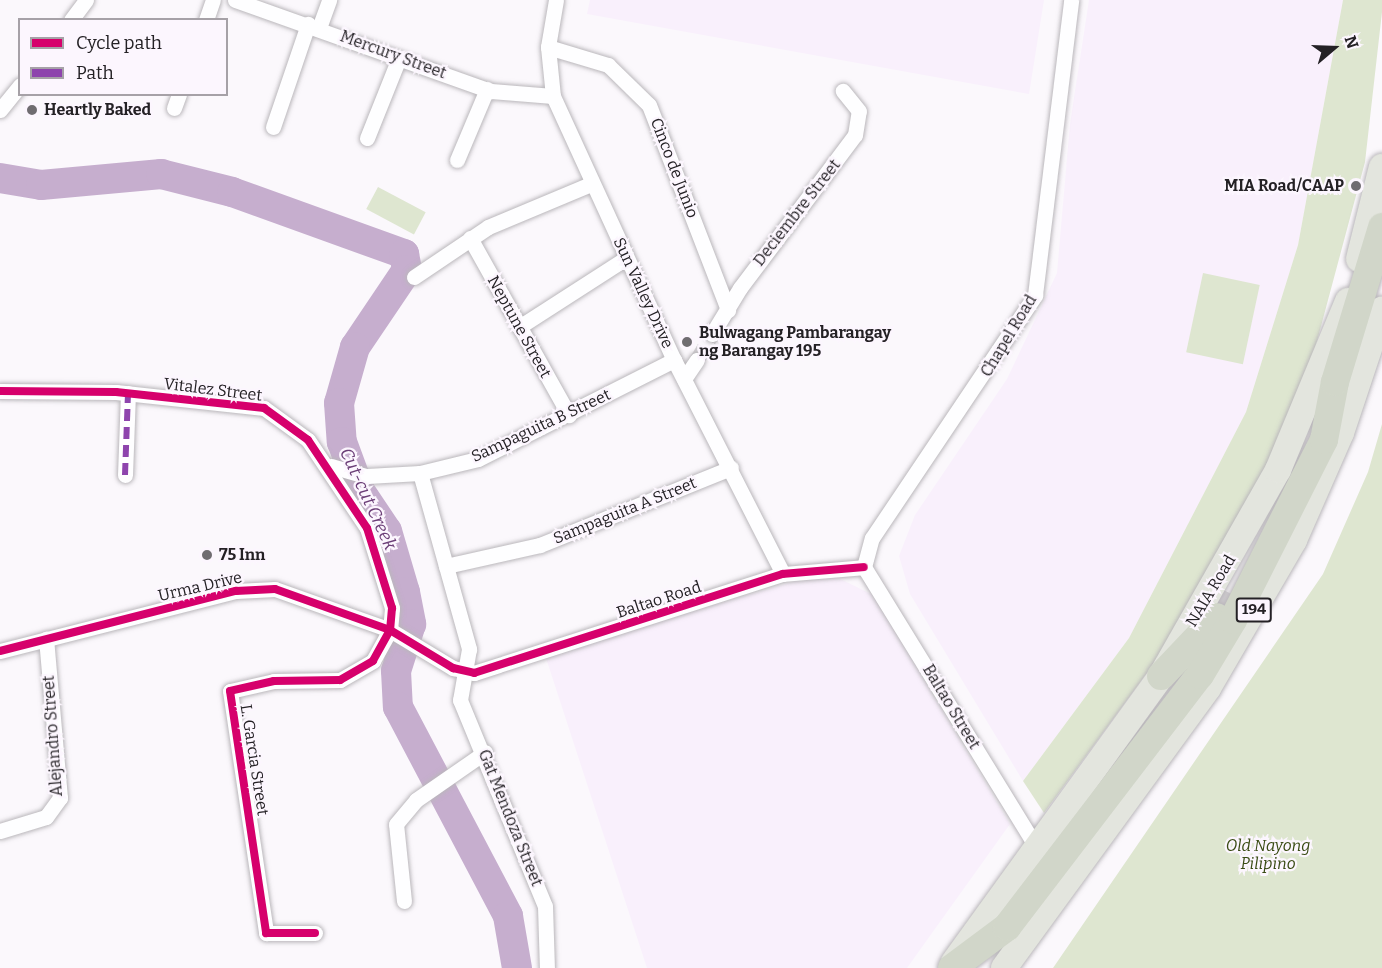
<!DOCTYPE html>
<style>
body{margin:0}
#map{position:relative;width:1382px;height:968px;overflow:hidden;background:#fbf8fc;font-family:Bitter,serif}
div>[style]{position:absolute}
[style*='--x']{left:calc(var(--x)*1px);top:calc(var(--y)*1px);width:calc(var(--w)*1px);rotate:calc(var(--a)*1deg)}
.built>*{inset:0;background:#f9f0fc}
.green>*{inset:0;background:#dee6d0;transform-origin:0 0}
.river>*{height:30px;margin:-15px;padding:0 15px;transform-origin:15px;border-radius:15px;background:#c6aece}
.street-tunnel>*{height:15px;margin-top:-7.5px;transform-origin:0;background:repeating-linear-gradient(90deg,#d0cdd1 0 15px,transparent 0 23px)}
.highway-tunnel>*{height:28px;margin-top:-14px;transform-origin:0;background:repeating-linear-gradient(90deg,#d0cdd1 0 28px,transparent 0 42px)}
.roads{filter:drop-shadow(0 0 2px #bab7bb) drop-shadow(0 0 2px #bab7bb)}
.street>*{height:15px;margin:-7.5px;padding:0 7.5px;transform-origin:7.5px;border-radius:7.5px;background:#fefeff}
.primary>*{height:26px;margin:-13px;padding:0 13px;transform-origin:13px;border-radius:13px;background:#e3e5de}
.highway>*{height:28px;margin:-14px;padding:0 14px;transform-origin:14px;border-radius:14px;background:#d1d6c9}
.quiet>*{height:6px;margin-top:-3px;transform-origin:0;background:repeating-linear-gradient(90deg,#8e44ad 0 12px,transparent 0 18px)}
.cycleway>*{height:8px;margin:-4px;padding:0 4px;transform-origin:4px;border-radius:4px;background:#d6006c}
.dots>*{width:16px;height:16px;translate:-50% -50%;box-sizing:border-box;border:3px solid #fcf6fe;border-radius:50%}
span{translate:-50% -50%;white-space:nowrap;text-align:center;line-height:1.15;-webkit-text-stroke:4.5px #fcf6fe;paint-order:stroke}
.shield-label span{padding:2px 4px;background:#fcf6fe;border:2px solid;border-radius:4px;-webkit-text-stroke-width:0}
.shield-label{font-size:15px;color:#242125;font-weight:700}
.street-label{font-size:16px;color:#242125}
.poi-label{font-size:16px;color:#242125;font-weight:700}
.left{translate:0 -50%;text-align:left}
.right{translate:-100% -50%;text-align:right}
.park-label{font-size:16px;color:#394b13;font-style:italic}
.water-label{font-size:18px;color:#6b3e77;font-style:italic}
.legend{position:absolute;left:18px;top:18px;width:210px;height:78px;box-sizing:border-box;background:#fcf6fe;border:2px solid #a6a1a7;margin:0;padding:8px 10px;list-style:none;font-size:18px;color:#242125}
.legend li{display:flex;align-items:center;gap:12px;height:30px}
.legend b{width:30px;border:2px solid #a6a1a7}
.north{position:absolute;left:1304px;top:18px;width:60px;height:60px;-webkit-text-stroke:4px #fcf6fe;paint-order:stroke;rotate:71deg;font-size:16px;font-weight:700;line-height:24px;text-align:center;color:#242125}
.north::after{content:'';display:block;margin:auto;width:21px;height:27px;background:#242125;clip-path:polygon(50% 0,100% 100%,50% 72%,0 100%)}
</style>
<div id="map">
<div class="built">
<div style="clip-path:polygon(590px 0,1044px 0,1029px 94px,587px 14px)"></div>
<div style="clip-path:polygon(1089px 0,1343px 0,1298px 245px,1246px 412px,1129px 638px,1023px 781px,910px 594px,899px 556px,915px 515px,1007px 379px,1057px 273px,1070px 124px)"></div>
<div style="clip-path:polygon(826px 572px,873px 595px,1010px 824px,907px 968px,647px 968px,545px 655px)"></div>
</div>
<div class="green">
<div style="clip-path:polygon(1343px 0,1382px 0,1382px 12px,1365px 162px,1313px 356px,1269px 465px,1160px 655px,1044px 813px,1023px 781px,1129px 638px,1246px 412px,1298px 245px)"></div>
<div style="left:378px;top:187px;width:54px;height:25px;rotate:28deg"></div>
<div style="left:1203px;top:273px;width:58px;height:81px;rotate:12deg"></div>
<div style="clip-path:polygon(1382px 424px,1382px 968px,1053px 968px,1323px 574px,1368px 472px)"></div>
</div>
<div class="river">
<div style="--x:0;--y:178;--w:42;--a:9.7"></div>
<div style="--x:41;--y:185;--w:121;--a:-5.2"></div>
<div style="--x:161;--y:174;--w:73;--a:14.2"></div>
<div style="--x:232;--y:192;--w:183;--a:19.8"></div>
<div style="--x:404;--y:254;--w:16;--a:79"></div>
<div style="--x:407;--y:270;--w:93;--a:124"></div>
<div style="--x:355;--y:347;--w:58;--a:105.9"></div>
<div style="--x:339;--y:403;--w:39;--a:86"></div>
<div style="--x:342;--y:442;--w:52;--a:69.8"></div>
<div style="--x:360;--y:491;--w:48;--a:56"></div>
<div style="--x:387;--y:531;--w:64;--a:73.6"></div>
<div style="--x:405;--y:592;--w:33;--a:79"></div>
<div style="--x:411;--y:624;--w:49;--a:107.7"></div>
<div style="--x:396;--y:671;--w:36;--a:87"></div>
<div style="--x:398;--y:707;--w:236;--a:62.2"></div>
<div style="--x:508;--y:916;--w:53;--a:80.2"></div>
</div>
<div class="street-tunnel">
<div style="--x:697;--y:360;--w:30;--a:-60"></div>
</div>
<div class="highway-tunnel">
<div style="--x:1217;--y:617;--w:27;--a:-63"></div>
</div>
<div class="roads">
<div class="street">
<div style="--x:235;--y:0;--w:272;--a:19.6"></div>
<div style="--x:491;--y:91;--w:62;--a:4.6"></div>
<div style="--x:556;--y:0;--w:48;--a:99.7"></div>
<div style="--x:548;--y:47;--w:49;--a:84.2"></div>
<div style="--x:553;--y:96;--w:290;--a:65.4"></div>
<div style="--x:674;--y:360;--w:240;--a:63"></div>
<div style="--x:71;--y:20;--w:25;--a:-53"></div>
<div style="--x:206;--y:20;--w:21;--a:-71"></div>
<div style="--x:319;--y:28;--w:30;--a:-70"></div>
<div style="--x:548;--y:47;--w:63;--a:16.7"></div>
<div style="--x:608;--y:65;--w:57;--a:44.3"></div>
<div style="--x:649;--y:105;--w:220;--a:68.9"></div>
<div style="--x:174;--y:108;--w:15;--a:-70"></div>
<div style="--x:0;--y:110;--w:32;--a:-51"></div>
<div style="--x:273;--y:127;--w:109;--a:-71.2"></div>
<div style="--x:367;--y:138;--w:86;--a:-68.2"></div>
<div style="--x:457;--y:160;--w:77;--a:-67.1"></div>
<div style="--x:470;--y:238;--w:203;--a:60.8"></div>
<div style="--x:414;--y:277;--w:89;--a:-34"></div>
<div style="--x:488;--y:227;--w:112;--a:-22.7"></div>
<div style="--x:519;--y:327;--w:127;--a:-32.8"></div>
<div style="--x:712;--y:334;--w:54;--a:-58.7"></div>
<div style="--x:740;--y:288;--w:191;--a:-53.1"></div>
<div style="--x:855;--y:135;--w:24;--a:-81"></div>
<div style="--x:859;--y:111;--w:26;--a:-129"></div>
<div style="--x:684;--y:379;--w:23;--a:-56"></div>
<div style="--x:0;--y:391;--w:116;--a:0.5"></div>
<div style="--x:116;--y:392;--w:149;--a:6.2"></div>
<div style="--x:264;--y:408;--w:54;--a:36"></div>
<div style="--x:308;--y:440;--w:106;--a:56.2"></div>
<div style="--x:367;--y:528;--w:84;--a:72.6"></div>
<div style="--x:392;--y:608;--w:22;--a:95"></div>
<div style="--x:390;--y:630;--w:35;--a:119"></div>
<div style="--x:373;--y:661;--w:38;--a:150"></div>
<div style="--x:340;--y:680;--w:66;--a:179.1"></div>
<div style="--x:274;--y:681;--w:45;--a:167.2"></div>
<div style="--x:230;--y:691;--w:245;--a:81.5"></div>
<div style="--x:266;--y:933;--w:49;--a:0"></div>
<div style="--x:331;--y:466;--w:37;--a:16"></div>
<div style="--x:367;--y:476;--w:53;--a:-3.2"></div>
<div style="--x:420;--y:473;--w:60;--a:-13.6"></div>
<div style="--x:478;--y:459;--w:220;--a:-26.8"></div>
<div style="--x:420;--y:473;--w:183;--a:74.4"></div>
<div style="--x:469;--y:649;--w:52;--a:100"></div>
<div style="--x:460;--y:700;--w:223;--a:67.6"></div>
<div style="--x:545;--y:906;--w:62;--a:88.2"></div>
<div style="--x:125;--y:475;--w:82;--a:-87.9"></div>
<div style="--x:446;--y:566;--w:96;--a:-12.6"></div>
<div style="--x:540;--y:545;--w:206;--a:-22"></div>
<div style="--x:864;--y:567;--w:30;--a:-75"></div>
<div style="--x:872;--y:538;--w:293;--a:-56.1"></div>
<div style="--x:1035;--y:295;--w:297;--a:-83"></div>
<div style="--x:864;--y:567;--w:330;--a:58.4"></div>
<div style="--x:0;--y:651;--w:244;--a:-14.3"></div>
<div style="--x:236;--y:591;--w:39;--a:-3"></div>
<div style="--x:275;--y:589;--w:122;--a:19.6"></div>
<div style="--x:390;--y:630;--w:74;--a:31.1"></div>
<div style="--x:453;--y:668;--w:22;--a:13"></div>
<div style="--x:474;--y:673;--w:324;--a:-17.8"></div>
<div style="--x:783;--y:574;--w:81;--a:-4.9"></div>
<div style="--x:0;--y:831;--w:48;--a:-16.9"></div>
<div style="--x:46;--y:817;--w:24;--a:-54"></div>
<div style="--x:60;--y:798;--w:160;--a:-95"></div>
<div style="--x:404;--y:901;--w:77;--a:-95.9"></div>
<div style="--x:396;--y:824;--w:31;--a:-50"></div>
<div style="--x:416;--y:800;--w:84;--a:-34.8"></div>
</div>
<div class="primary">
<div style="--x:1359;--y:259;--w:95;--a:-76"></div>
<div style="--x:954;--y:962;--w:353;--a:-54.1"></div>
<div style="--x:1161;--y:676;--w:237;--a:-60.4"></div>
<div style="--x:1278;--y:470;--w:183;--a:-67.5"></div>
<div style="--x:1004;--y:968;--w:346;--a:-53.9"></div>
<div style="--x:1208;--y:688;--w:171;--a:-59.8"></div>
<div style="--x:1294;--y:540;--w:117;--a:-66.3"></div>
<div style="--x:1341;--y:433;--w:130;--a:-71.6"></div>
</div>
<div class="highway">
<div style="--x:1161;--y:676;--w:81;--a:-46.5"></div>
<div style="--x:952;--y:968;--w:69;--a:-36.7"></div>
<div style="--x:1007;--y:927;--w:317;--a:-52.6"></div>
<div style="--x:1200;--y:675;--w:64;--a:-59"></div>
<div style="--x:1233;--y:620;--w:202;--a:-63.2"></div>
<div style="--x:1324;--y:440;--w:59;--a:-79.3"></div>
<div style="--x:1335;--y:382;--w:162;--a:-73.1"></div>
</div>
</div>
<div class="quiet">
<div style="--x:125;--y:475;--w:82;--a:-87.9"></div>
</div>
<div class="cycleway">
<div style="--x:0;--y:391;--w:116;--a:0.5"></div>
<div style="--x:116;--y:392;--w:149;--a:6.2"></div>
<div style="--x:264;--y:408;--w:54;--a:36"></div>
<div style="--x:308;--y:440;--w:106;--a:56.2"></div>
<div style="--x:367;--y:528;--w:84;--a:72.6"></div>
<div style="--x:392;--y:608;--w:22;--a:95"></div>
<div style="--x:390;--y:630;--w:35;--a:119"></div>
<div style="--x:373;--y:661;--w:38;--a:150"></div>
<div style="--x:340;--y:680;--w:66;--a:179.1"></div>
<div style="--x:274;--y:681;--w:45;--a:167.2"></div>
<div style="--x:230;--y:691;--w:245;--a:81.5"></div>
<div style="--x:266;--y:933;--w:49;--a:0"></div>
<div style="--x:0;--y:651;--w:244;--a:-14.3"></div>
<div style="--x:236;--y:591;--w:39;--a:-3"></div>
<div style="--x:275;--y:589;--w:122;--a:19.6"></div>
<div style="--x:390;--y:630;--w:74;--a:31.1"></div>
<div style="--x:453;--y:668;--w:22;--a:13"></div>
<div style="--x:474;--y:673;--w:324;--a:-17.8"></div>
<div style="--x:783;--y:574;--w:81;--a:-4.9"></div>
</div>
<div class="dots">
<div style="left:32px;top:110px;background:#6f6c70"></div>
<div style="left:1356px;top:186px;background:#6f6c70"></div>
<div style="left:687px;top:342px;background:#6f6c70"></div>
<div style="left:207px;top:555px;background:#6f6c70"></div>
</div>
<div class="shield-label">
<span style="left:1254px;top:610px">194</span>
</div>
<div class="street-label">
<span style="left:393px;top:55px;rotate:20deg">Mercury Street</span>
<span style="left:674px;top:168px;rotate:69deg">Cinco de Junio</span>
<span style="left:797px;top:213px;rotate:-52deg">Deciembre Street</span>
<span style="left:643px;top:293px;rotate:65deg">Sun Valley Drive</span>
<span style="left:519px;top:327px;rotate:61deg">Neptune Street</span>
<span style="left:1009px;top:336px;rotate:-59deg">Chapel Road</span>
<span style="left:213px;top:390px;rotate:7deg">Vitalez Street</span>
<span style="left:541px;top:426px;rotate:-25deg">Sampaguita B Street</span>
<span style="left:625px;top:511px;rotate:-22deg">Sampaguita A Street</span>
<span style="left:200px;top:587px;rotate:-13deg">Urma Drive</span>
<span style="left:1211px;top:591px;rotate:-59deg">NAIA Road</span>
<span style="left:659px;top:600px;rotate:-18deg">Baltao Road</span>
<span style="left:951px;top:707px;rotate:59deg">Baltao Street</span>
<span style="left:53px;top:736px;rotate:-94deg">Alejandro Street</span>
<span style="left:254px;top:760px;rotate:81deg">L. Garcia Street</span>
<span style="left:510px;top:818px;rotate:68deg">Gat Mendoza Street</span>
</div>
<div class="poi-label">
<span class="left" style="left:44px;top:110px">Heartly Baked</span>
<span class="right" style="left:1344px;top:186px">MIA Road/CAAP</span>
<span class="left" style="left:699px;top:342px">Bulwagang Pambarangay<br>ng Barangay 195</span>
<span class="left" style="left:219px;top:555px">75 Inn</span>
</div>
<div class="park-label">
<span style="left:1268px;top:855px">Old Nayong<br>Pilipino</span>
</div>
<div class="water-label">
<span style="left:368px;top:499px;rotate:65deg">Cut-cut Creek</span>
</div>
<ul class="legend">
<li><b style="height:8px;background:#d6006c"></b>Cycle path</li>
<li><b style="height:8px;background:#8e44ad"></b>Path</li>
</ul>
<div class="north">N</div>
</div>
